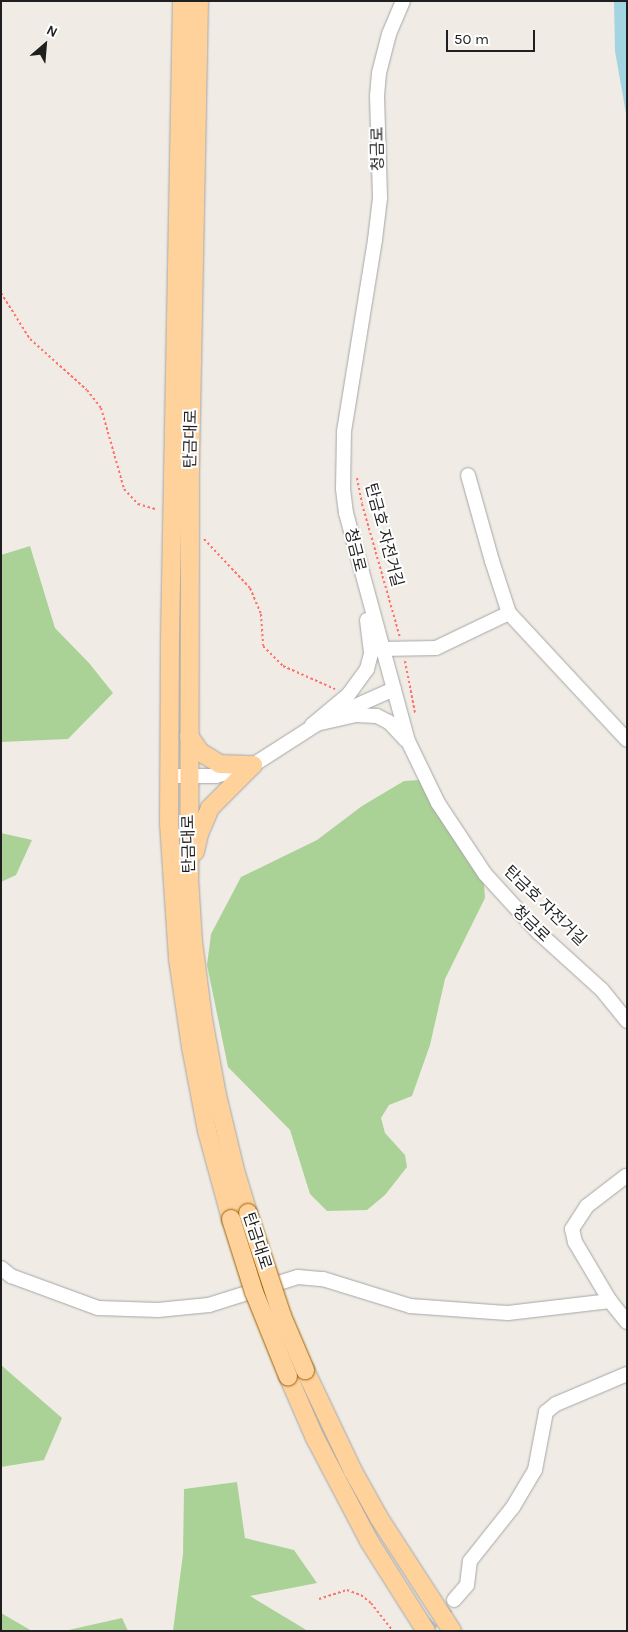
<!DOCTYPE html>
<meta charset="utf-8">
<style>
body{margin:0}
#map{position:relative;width:628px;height:1632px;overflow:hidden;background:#f0ece5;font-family:Karla,"Noto Sans KR",sans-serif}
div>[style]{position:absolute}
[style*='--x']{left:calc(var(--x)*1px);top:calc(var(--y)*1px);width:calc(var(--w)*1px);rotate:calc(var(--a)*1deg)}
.forest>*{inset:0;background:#aad297}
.water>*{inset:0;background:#a2d5e1}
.minor-tunnel>*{height:14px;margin-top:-7px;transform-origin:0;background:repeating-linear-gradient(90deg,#c6c3bd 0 14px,transparent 0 21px)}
.path>*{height:2px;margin-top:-1px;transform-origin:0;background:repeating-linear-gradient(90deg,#ff7267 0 2.5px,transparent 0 5px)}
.roads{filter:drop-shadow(0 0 1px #a6a6a6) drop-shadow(0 0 1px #a6a6a6)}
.minor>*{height:14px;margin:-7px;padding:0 7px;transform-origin:7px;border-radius:7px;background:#fff}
.major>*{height:18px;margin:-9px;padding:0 9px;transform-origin:9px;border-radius:9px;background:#ffd19b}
.bridges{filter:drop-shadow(0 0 1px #9a6200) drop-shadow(0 0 1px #9a6200)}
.major-bridge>*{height:18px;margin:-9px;padding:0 9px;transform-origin:9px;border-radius:9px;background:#ffd19b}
span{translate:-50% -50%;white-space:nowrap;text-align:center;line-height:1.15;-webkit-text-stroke:4px #fff;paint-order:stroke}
.street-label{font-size:16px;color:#1f1f1f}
.frame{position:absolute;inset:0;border:2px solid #1f1f1f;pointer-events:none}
.north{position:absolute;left:20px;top:20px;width:50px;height:50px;-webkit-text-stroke:4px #fff;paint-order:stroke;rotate:27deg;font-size:14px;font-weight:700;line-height:20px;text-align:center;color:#1f1f1f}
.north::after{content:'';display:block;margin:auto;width:18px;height:22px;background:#1f1f1f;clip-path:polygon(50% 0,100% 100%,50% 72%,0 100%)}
.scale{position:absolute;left:446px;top:30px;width:89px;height:22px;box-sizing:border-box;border:2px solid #1f1f1f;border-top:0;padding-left:6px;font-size:15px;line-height:18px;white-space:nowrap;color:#1f1f1f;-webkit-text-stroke:4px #fff;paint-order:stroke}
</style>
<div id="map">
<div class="forest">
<div style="clip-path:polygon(30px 546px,55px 628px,89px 663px,113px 693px,68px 739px,1px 742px,1px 555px)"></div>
<div style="clip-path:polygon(419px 780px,484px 884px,485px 898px,445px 979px,430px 1045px,412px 1096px,389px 1105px,381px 1118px,385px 1133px,405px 1155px,407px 1167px,385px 1195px,367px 1210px,327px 1211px,310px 1194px,290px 1130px,228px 1067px,207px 965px,211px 934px,241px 877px,317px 840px,362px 806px,404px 781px)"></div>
<div style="clip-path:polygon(1px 833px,32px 840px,16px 875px,1px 882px)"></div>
<div style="clip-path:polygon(1px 1365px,62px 1418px,44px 1460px,1px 1467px)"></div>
<div style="clip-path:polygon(237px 1482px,245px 1538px,294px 1550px,317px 1583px,250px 1596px,308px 1631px,173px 1631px,183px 1554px,184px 1489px)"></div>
<div style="clip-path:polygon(1px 1613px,32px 1631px,1px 1631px)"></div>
<div style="clip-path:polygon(122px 1618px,128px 1631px,64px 1631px)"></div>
</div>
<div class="water">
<div style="clip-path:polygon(614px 1px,627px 1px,627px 119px,615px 51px)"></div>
</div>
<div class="minor-tunnel">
<div style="--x:423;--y:1631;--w:44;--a:-45"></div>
</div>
<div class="path">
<div style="--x:1;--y:293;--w:54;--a:57.8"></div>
<div style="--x:30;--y:339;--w:76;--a:41.8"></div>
<div style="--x:87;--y:390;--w:23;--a:52"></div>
<div style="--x:101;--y:408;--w:84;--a:74.1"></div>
<div style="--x:124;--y:489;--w:21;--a:47"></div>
<div style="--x:138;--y:504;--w:18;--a:16"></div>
<div style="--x:357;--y:478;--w:26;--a:79"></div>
<div style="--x:362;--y:504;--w:138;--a:74.1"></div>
<div style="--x:204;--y:539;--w:67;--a:46.8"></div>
<div style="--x:250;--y:588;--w:28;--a:67"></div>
<div style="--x:261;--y:614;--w:32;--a:86"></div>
<div style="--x:263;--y:646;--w:28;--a:45"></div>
<div style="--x:283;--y:666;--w:57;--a:23.9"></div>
<div style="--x:405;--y:661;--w:53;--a:79.1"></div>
<div style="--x:319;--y:1599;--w:29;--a:-18"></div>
<div style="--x:347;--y:1590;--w:15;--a:20"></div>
<div style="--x:361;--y:1595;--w:13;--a:39"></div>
<div style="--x:371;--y:1603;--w:36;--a:52"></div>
</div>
<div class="roads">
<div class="minor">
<div style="--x:403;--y:1;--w:36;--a:113"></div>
<div style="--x:389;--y:34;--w:40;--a:104.4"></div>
<div style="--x:379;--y:73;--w:23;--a:95"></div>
<div style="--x:377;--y:96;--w:102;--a:88.3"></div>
<div style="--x:380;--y:198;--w:42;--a:96.8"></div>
<div style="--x:375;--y:240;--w:194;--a:99.2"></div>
<div style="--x:344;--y:432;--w:57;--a:91"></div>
<div style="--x:343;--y:489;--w:24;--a:83"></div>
<div style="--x:346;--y:513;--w:236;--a:74.8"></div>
<div style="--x:408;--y:741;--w:69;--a:64.2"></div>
<div style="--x:438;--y:803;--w:85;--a:56.5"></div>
<div style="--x:485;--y:874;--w:79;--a:47.6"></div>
<div style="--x:538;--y:932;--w:86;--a:42.2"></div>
<div style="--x:602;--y:990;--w:40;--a:51"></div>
<div style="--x:509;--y:613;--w:173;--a:47.1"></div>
<div style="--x:367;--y:620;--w:34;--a:83"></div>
<div style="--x:371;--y:654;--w:16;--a:105"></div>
<div style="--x:367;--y:669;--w:31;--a:126"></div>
<div style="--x:349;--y:694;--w:48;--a:140"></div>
<div style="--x:312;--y:725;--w:45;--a:-12.8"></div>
<div style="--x:356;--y:715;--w:21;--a:3"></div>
<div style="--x:377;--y:716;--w:13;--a:27"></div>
<div style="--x:389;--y:722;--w:25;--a:47"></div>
<div style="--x:382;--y:649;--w:54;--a:-1.1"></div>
<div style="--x:436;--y:648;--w:81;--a:-25.6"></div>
<div style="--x:509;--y:613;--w:55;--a:-108.1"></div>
<div style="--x:492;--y:561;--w:89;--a:-105.6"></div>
<div style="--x:340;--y:713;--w:59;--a:-24"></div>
<div style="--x:168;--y:776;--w:48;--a:0"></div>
<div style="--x:216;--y:776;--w:39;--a:-17"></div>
<div style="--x:253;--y:765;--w:80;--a:-32.7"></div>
<div style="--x:1;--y:1268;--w:13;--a:39"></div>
<div style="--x:11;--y:1276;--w:93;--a:20.2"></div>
<div style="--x:98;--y:1308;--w:60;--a:1.9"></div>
<div style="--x:158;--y:1310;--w:51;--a:-5.6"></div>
<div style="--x:209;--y:1305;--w:93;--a:-17.5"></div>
<div style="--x:298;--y:1277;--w:25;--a:5"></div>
<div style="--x:323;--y:1279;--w:91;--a:17.2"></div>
<div style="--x:410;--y:1306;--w:98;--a:4.1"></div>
<div style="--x:508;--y:1313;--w:103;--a:-6.7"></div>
<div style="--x:610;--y:1301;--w:69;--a:-120.7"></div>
<div style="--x:575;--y:1242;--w:13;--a:-103"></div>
<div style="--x:572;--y:1229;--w:27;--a:-57"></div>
<div style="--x:587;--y:1206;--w:49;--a:-37.6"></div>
<div style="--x:610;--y:1301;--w:27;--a:51"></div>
<div style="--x:454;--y:1600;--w:20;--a:-49"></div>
<div style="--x:467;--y:1585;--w:24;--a:-83"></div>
<div style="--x:470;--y:1561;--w:69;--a:-51.5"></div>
<div style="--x:513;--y:1507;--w:43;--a:-59.3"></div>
<div style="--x:535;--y:1470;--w:59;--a:-79.3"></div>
<div style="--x:546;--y:1412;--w:13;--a:-39"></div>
<div style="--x:556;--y:1404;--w:77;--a:-22.9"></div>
</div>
<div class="major">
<div style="--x:182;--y:1;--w:636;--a:91.08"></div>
<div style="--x:170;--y:637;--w:186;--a:90.3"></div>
<div style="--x:169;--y:823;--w:136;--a:86.2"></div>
<div style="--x:178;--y:959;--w:89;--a:81.6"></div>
<div style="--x:191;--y:1047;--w:86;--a:79.2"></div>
<div style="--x:207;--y:1131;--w:91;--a:74.7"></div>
<div style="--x:199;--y:1;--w:484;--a:91.1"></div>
<div style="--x:190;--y:485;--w:392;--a:90.1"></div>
<div style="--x:189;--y:877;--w:65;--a:86.5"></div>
<div style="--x:193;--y:942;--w:78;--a:82.6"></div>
<div style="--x:203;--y:1019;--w:77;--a:79.6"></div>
<div style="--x:217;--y:1095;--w:77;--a:76.5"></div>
<div style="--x:235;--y:1170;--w:45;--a:73.2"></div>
<div style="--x:189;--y:736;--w:19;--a:55"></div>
<div style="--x:200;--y:752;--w:23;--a:31"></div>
<div style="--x:220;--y:764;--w:33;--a:2"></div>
<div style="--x:253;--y:765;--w:61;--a:135"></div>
<div style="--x:210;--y:808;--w:28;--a:113"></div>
<div style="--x:199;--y:834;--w:18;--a:103"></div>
<div style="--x:305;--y:1370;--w:112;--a:64.6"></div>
<div style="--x:353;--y:1471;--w:54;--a:61"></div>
<div style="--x:379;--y:1518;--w:135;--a:57.1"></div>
<div style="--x:288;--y:1376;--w:68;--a:66.5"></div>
<div style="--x:315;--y:1438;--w:116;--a:62.3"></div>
<div style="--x:369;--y:1541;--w:107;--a:57.7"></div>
</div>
</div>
<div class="bridges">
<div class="major-bridge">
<div style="--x:248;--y:1213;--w:108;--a:71.7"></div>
<div style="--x:282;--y:1316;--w:59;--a:66.9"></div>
<div style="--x:231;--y:1219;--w:77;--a:72.5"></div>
<div style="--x:254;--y:1292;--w:91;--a:68"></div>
</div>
</div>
<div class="street-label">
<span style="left:378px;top:149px;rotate:-91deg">청금로</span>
<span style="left:191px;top:439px;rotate:-89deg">탄금대로</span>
<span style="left:384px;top:535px;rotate:75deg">탄금호 자전거길</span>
<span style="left:355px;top:550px;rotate:76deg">청금로</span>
<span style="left:189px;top:844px;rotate:-91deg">탄금대로</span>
<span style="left:545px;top:906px;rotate:44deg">탄금호 자전거길</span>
<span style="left:531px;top:924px;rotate:44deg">청금로</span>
<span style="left:257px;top:1241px;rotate:72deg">탄금대로</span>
</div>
<div class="frame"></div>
<div class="north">N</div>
<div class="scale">50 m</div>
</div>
